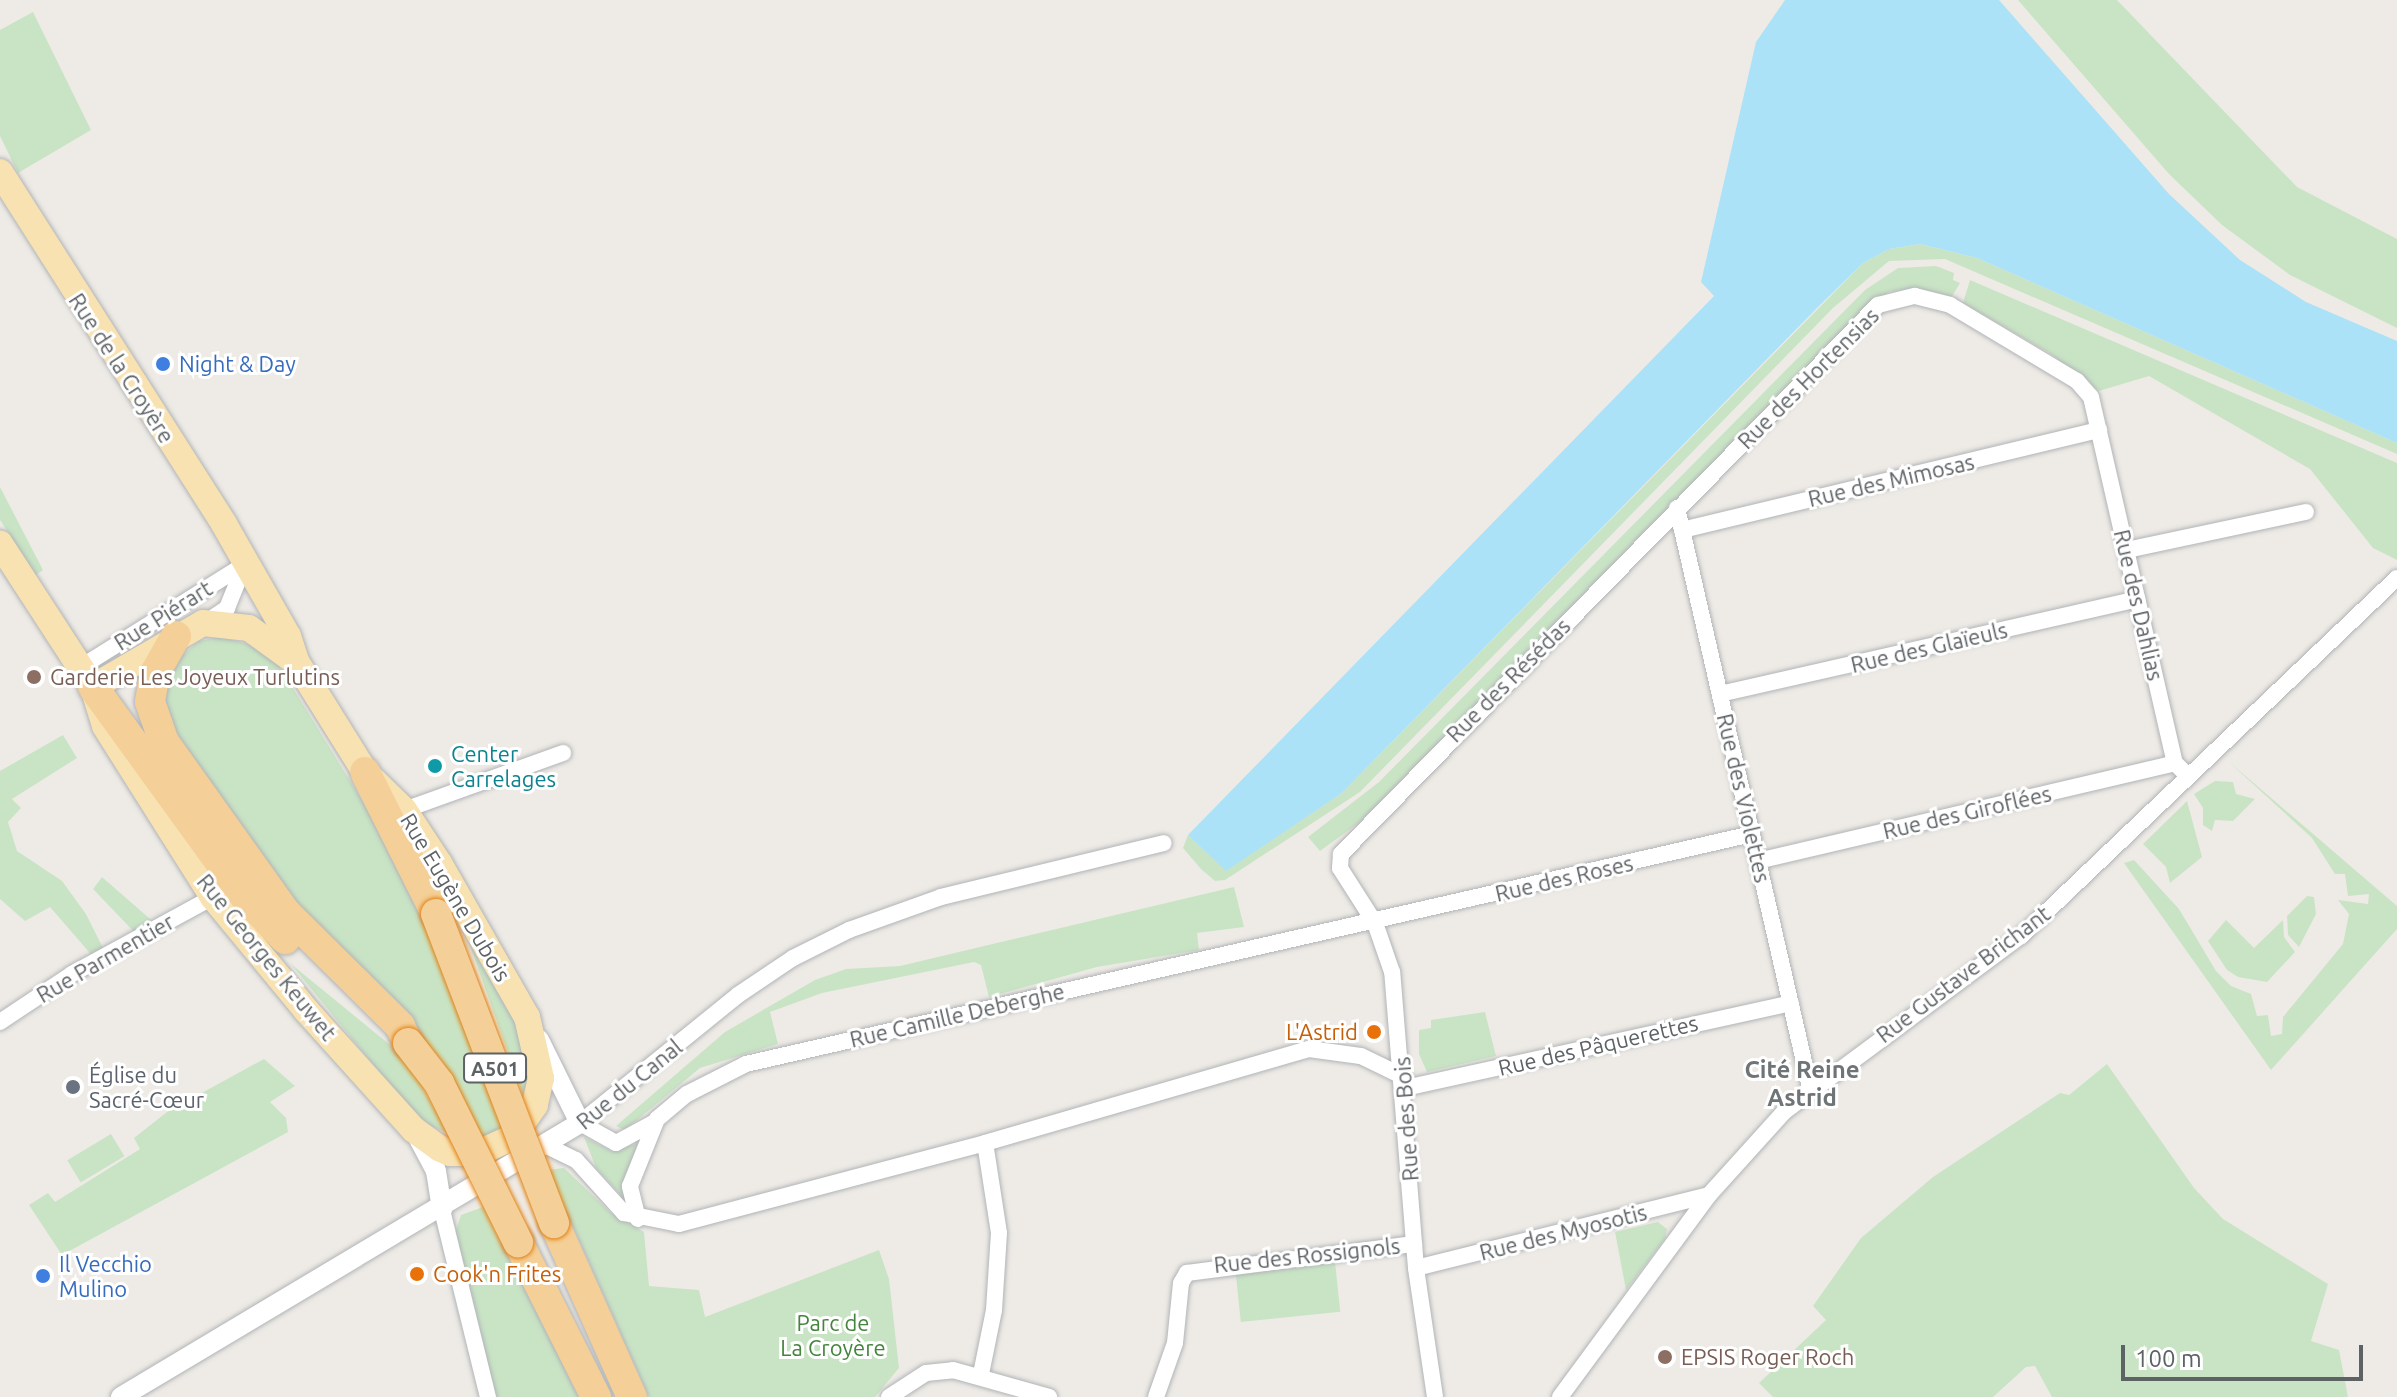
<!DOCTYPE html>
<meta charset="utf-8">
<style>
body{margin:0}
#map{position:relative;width:2397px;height:1397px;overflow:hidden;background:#eeebe6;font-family:Ubuntu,sans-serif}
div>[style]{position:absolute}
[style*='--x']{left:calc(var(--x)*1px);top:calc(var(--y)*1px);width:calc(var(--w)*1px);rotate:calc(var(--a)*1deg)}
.green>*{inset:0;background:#c9e4c5;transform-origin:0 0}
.water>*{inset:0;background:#ace2f8}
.roads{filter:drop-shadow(0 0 2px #b1b4b7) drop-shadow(0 0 2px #b1b4b7)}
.minor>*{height:16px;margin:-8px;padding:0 8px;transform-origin:8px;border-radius:8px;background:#fff}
.tertiary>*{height:20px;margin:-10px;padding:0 10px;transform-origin:10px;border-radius:10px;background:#fff}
.primary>*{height:26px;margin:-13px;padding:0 13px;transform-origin:13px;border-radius:13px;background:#f8e2b1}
.motorway>*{height:30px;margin:-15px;padding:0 15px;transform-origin:15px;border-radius:15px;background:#f4cf97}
.bridges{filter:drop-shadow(0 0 2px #e28213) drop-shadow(0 0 2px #e28213)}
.motorway-bridge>*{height:30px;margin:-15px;padding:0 15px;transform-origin:15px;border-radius:15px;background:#f4cf97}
.dots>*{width:22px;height:22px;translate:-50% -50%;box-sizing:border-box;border:4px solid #fff;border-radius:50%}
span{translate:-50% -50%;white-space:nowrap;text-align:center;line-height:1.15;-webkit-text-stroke:6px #fff;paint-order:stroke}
.shield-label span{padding:2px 6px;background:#fff;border:2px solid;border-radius:6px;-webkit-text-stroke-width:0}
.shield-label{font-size:20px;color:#5d6265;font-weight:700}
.shop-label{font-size:22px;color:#366cbe}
.left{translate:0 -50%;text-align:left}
.street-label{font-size:22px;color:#5d6265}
.education-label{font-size:22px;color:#785e54}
.culture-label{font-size:22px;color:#0d838f}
.food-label{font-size:22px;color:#c56008}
.right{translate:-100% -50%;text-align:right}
.worship-label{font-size:22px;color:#5b616d}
.park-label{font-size:22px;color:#44843d}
.neighbourhood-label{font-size:24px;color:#6f7477;font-weight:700}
.scale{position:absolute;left:2121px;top:1345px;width:242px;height:36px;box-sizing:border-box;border:4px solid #5d6265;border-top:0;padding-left:10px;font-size:24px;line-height:28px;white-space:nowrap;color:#5d6265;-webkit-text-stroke:6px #fff;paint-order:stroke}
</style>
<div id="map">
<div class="green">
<div style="clip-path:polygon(2018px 0,2117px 0,2297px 187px,2397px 239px,2397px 328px,2290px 275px,2222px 225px,2169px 174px)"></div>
<div style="clip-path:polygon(33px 12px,91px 130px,18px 173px,0 136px,0 30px)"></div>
<div style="clip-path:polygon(1920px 244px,1977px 258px,2397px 443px,2397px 454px,1945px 259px,1889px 261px,1833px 308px,1360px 792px,1225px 880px,1215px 881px,1201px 869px,1183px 848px,1188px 835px,1226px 870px,1342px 793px,1863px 263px,1889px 249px)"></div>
<div style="clip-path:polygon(1936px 266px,1954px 273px,1953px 280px,1960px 283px,1951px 298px,1915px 288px,1889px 292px,1865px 308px,1360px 822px,1320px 851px,1308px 837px,1379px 782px,1865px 290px,1898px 268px)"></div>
<div style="clip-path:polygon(1970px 280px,2397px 463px,2397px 560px,2373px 548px,2310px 469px,2149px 376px,2099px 391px,2051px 354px,1963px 303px)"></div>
<div style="clip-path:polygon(0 487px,43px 570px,36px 575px,0 520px)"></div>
<div style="clip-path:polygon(219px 637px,260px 647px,278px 664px,394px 852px,411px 884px,507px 1134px,484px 1143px,441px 1060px,409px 1021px,319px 938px,174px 741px,163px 689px,171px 665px,199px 641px)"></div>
<div style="clip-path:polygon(63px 735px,77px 758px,12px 799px,21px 808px,8px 822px,17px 851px,62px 881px,86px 914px,106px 954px,96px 960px,50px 907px,25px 921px,0 899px,0 771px)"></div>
<div style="clip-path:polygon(2228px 761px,2397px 906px,2397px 929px,2271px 1070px,2124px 863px,2134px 860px,2179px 909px,2216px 971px,2231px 986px,2251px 994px,2257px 1016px,2268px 1015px,2271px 1036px,2282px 1034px,2283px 1017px,2343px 944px,2349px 914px,2338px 900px,2368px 904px,2369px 894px,2348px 896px,2345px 874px,2335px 874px,2312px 838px)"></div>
<div style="clip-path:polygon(2215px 781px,2233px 782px,2236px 794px,2255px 799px,2233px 821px,2215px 820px,2212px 831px,2203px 825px,2203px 808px,2194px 794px)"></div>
<div style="clip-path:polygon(2187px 801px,2202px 857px,2170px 883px,2166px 867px,2143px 844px)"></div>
<div style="clip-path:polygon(102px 877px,157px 925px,138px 936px,93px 889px)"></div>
<div style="clip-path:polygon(1234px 887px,1244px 927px,1197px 933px,1199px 950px,1097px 967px,989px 997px,981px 965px,974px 962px,822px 993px,770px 1012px,778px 1044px,700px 1068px,625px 1130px,616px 1126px,725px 1032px,815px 980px,846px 969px,900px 966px)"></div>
<div style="clip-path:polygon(2307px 896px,2314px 897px,2316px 914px,2299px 947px,2288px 935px,2287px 916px)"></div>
<div style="clip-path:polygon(456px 906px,490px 962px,533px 1060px,527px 1106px)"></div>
<div style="clip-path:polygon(2226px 920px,2254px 948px,2283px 920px,2284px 937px,2295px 952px,2267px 982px,2238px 977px,2227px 970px,2208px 941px)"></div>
<div style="clip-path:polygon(291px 964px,389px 1044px,416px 1076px,448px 1133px,423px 1123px,403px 1101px)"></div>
<div style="clip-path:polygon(1485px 1012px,1496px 1056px,1427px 1072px,1419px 1054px,1419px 1030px,1431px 1028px,1431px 1020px)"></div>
<div style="clip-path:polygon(264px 1059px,295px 1086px,270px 1102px,286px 1118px,288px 1132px,62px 1255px,29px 1205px,48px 1193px,55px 1202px,140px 1149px,134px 1138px,167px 1112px)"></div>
<div style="clip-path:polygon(2107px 1064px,2194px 1188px,2223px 1219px,2328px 1284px,2311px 1341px,2339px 1350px,2348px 1397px,2052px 1397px,2035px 1366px,2026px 1367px,1993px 1397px,1773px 1397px,1759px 1383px,1826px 1320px,1813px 1306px,1861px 1238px,1933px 1177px,2060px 1093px,2069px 1095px)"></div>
<div style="left:111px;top:1134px;width:26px;height:51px;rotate:59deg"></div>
<div style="clip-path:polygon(584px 1137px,611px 1151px,637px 1144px,627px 1178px,629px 1204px,596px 1168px)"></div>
<div style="clip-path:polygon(564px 1168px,611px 1213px,644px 1232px,649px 1286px,699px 1290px,705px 1317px,879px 1250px,889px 1279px,899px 1368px,875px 1397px,649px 1397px,548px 1170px)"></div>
<div style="clip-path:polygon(483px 1207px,504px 1249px,508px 1247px,584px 1397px,496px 1397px,453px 1239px,461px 1215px)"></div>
<div style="clip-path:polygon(1658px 1222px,1667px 1229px,1665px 1239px,1626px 1290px,1615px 1232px)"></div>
<div style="left:1334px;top:1252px;width:60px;height:100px;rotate:84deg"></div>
</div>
<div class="water">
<div style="clip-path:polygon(1785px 0,1999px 0,2169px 194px,2240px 260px,2306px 302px,2397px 341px,2397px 443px,1977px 258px,1920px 244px,1889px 249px,1863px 263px,1818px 307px,1342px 793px,1226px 871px,1188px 835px,1714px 296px,1701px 282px,1756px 42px)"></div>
</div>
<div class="roads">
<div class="minor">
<div style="--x:1677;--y:508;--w:595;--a:77.08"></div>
<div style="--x:1682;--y:530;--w:429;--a:-13.5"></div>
<div style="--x:2127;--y:550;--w:183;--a:-12"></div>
<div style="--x:205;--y:623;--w:27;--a:-34"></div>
<div style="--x:227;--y:608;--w:48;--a:-67.8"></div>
<div style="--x:81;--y:667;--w:194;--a:-32.1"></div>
<div style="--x:1720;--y:694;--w:428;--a:-12.8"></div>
<div style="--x:404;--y:810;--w:169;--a:-19.7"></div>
<div style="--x:1758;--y:861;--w:428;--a:-13.2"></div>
<div style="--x:0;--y:1022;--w:87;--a:-33.7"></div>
<div style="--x:72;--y:974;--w:161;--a:-28.6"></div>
<div style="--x:1405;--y:1088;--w:395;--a:-12.4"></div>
<div style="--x:653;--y:1123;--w:42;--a:151.6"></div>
<div style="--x:616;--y:1143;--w:41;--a:-150.9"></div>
<div style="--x:580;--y:1123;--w:203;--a:-39"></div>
<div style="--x:738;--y:995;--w:66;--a:-33.9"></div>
<div style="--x:793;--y:958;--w:63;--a:-26.6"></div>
<div style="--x:849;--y:930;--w:98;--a:-19.7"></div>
<div style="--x:941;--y:897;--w:229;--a:-13.6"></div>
<div style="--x:547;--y:1146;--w:32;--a:26"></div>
<div style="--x:576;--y:1160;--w:72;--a:47.8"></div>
<div style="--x:624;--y:1213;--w:56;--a:11.3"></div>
<div style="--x:679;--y:1224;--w:317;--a:-14.8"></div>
<div style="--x:985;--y:1143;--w:337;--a:-16.2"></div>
<div style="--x:1309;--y:1049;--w:52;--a:7.7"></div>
<div style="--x:1361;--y:1056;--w:48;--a:26"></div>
<div style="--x:442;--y:1210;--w:193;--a:76.2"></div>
<div style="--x:638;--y:1219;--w:34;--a:-104"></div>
<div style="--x:630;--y:1186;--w:72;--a:-68.1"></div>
<div style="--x:657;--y:1119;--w:39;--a:-40"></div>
<div style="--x:687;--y:1094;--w:66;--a:-27"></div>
<div style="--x:746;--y:1064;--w:1032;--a:-12.88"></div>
<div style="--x:1416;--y:1268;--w:302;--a:-14"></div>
<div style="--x:981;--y:1374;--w:65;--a:-78.5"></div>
<div style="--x:994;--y:1310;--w:77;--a:-86.3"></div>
<div style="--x:999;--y:1233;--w:91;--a:-98.8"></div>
<div style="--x:889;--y:1397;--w:44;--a:-33"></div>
<div style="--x:926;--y:1373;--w:27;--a:-6"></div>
<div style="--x:953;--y:1370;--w:100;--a:15.7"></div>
<div style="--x:1156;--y:1397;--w:57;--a:-70.6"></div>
<div style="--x:1175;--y:1343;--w:60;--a:-84.3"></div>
<div style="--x:1181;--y:1283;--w:12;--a:-59"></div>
<div style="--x:1187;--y:1273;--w:229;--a:-7.3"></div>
<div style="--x:1435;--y:1397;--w:130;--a:-98.4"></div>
<div style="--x:1416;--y:1268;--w:297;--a:-94.6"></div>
<div style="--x:1392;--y:972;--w:52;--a:-109.1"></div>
<div style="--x:1375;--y:923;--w:65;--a:-122.5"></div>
<div style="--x:1340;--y:868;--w:14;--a:-86"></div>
<div style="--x:1341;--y:854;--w:768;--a:-45.63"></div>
<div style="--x:1878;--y:305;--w:38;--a:-14"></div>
<div style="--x:1915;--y:296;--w:36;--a:14"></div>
<div style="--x:1950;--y:305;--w:148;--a:30.9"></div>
<div style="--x:2077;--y:381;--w:21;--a:49"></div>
<div style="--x:2091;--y:397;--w:376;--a:77.1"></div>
<div style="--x:2175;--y:763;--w:18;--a:45"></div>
<div style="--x:1560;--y:1397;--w:251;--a:-53.6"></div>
<div style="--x:1709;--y:1195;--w:113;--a:-47.9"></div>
<div style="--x:1785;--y:1111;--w:294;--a:-36.6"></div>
<div style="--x:2021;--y:936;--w:519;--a:-43.6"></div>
</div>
<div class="tertiary">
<div style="--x:418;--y:1137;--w:38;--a:62"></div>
<div style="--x:436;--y:1171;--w:39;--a:81"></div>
<div style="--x:121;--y:1397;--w:535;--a:-30.84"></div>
<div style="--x:580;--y:1123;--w:93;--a:-116.3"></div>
</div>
<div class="primary">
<div style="--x:0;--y:172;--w:417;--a:57.5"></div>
<div style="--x:224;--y:524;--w:129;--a:60.3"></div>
<div style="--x:288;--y:636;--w:28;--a:72"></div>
<div style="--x:297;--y:663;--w:128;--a:58"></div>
<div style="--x:365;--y:772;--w:54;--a:44.3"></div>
<div style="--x:404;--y:810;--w:64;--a:56.6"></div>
<div style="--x:439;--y:863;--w:177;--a:60.3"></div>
<div style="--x:527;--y:1017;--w:63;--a:77.1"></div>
<div style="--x:541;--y:1078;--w:28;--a:103"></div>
<div style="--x:535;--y:1105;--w:39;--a:125"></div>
<div style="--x:513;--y:1137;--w:38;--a:155"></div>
<div style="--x:478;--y:1153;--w:28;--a:180"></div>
<div style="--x:450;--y:1153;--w:12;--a:-156"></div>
<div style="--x:439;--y:1148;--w:31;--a:-144"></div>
<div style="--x:414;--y:1130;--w:161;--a:-132"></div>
<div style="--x:306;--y:1010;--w:146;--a:-129.5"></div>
<div style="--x:213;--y:897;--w:202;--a:-122.3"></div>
<div style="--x:105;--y:726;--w:41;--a:-107.1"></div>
<div style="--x:93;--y:687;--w:171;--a:-123"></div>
<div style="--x:93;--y:687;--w:127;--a:-30.2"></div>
<div style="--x:203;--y:623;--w:46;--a:6.2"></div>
<div style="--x:249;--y:628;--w:59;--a:36.1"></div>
</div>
<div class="motorway">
<div style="--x:176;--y:636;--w:43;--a:119.6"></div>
<div style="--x:155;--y:673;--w:29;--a:100"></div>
<div style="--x:150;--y:702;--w:42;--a:70.7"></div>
<div style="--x:164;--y:742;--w:210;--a:54.5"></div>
<div style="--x:286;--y:913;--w:161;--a:44.7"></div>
<div style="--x:400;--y:1026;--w:19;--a:65"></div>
<div style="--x:93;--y:687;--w:261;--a:54.1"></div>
<div style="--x:246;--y:898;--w:57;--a:46.4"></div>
<div style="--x:365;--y:772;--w:159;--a:63.4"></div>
<div style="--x:554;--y:1223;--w:191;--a:65.9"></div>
<div style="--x:518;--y:1242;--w:174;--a:63.3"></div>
</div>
</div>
<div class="bridges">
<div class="motorway-bridge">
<div style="--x:436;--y:914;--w:331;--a:69.1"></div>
<div style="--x:408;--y:1043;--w:51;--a:52.2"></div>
<div style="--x:439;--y:1083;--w:178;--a:63.6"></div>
</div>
</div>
<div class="dots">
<div style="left:163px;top:364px;background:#3f7fe0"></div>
<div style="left:34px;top:677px;background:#8d6e63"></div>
<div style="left:435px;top:766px;background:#0f9aa8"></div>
<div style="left:1374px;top:1032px;background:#e8710a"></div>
<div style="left:73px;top:1087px;background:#6b7280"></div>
<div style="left:417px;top:1274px;background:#e8710a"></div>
<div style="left:43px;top:1276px;background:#3f7fe0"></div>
<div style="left:1665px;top:1357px;background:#8d6e63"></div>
</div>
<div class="shield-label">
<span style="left:495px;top:1068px">A501</span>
</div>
<div class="shop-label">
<span class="left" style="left:179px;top:364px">Night &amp; Day</span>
<span class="left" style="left:59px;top:1276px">Il Vecchio<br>Mulino</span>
</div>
<div class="street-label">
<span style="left:122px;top:368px;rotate:57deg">Rue de la Croyère</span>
<span style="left:1808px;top:378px;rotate:-45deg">Rue des Hortensias</span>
<span style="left:1891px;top:480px;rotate:-13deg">Rue des Mimosas</span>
<span style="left:2139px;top:605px;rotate:77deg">Rue des Dahlias</span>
<span style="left:163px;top:615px;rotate:-32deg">Rue Piérart</span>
<span style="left:1929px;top:647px;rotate:-13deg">Rue des Glaïeuls</span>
<span style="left:1508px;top:680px;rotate:-45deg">Rue des Résédas</span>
<span style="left:1744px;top:798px;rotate:77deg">Rue des Violettes</span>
<span style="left:1967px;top:812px;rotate:-13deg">Rue des Giroflées</span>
<span style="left:1564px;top:878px;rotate:-13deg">Rue des Roses</span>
<span style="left:456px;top:897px;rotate:59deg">Rue Eugène Dubois</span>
<span style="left:267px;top:957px;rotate:51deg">Rue Georges Keuwet</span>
<span style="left:105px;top:958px;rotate:-30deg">Rue Parmentier</span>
<span style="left:1963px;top:974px;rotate:-37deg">Rue Gustave Brichant</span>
<span style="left:957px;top:1015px;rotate:-13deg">Rue Camille Deberghe</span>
<span style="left:1598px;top:1045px;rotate:-13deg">Rue des Pâquerettes</span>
<span style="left:629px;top:1084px;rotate:-39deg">Rue du Canal</span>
<span style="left:1406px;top:1119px;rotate:-94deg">Rue des Bois</span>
<span style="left:1563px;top:1232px;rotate:-14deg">Rue des Myosotis</span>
<span style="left:1307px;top:1255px;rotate:-6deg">Rue des Rossignols</span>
</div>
<div class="education-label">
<span class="left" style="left:50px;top:677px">Garderie Les Joyeux Turlutins</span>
<span class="left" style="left:1681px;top:1357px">EPSIS Roger Roch</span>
</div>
<div class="culture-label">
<span class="left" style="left:451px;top:766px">Center<br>Carrelages</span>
</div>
<div class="food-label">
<span class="right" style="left:1358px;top:1032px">L'Astrid</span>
<span class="left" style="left:433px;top:1274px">Cook'n Frites</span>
</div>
<div class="worship-label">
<span class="left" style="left:89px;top:1087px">Église du<br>Sacré-Cœur</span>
</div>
<div class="park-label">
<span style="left:833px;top:1335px">Parc de<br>La Croyère</span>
</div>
<div class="neighbourhood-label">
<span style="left:1802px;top:1084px">Cité Reine<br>Astrid</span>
</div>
<div class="scale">100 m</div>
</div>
